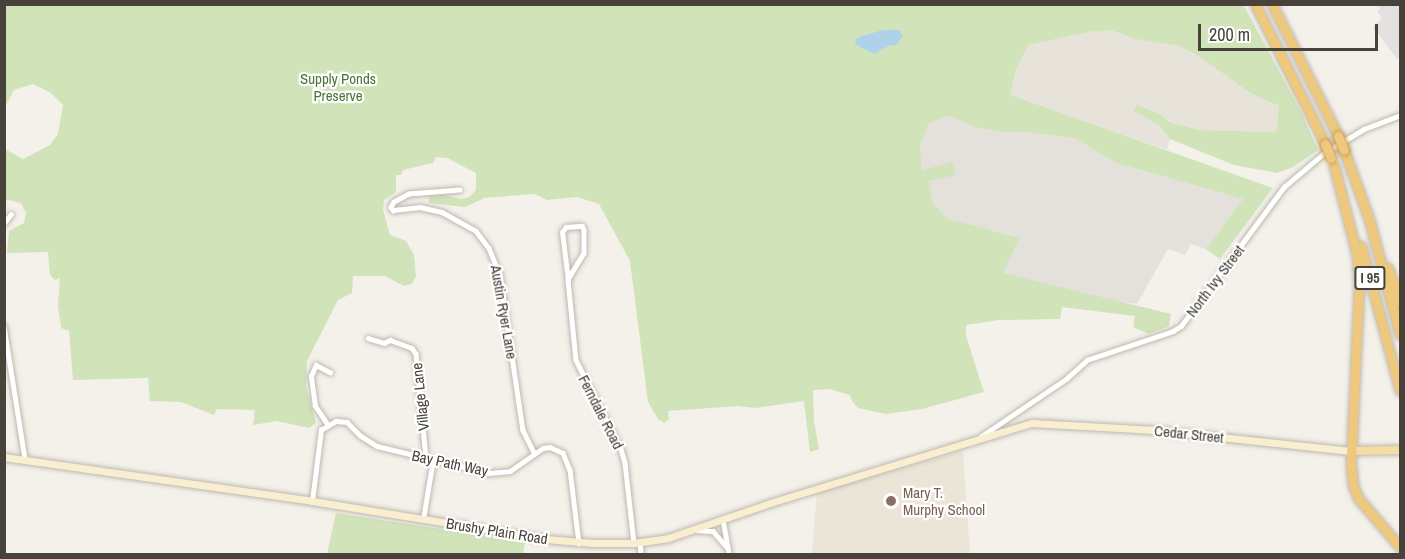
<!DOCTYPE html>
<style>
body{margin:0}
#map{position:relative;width:1405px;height:559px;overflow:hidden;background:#f4f1eb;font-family:"Archivo Narrow",sans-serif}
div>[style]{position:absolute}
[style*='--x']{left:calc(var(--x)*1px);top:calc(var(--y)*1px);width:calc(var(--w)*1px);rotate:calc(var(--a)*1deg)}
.residential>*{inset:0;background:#e7e3da}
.industrial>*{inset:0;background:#e4e0dc}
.education>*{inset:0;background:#ebe5d7}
.green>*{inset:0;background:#d0e3b9}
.parking>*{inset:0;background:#e3e1df}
.water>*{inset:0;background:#afd1e9}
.roads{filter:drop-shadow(0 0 2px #beb9af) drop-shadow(0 0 2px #beb9af)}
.minor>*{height:4.5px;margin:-2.25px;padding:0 2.25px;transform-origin:2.25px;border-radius:2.25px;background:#fff}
.secondary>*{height:7px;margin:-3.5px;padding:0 3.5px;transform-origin:3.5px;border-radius:3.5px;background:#f9efd0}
.primary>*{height:8px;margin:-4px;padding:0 4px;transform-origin:4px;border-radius:4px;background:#f3dda5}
.motorway>*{height:9px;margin:-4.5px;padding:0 4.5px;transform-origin:4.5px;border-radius:4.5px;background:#eec87c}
.bridges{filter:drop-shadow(0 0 2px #cc9d4d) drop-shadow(0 0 2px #cc9d4d)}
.motorway-bridge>*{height:9px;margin:-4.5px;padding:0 4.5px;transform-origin:4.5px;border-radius:4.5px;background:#eec87c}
.dots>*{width:16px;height:16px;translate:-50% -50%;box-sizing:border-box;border:3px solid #fff;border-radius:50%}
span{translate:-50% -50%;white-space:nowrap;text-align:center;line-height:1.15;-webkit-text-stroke:4.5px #fff;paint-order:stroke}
.shield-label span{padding:2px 4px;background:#fff;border:2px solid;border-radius:4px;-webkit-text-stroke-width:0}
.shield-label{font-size:14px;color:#47423a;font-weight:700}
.park-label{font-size:15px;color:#4b7333}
.street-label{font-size:15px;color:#47423a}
.education-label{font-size:15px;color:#785e54}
.left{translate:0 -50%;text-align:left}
.frame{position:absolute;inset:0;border:6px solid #47423a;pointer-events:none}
.scale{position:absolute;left:1198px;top:24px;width:180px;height:27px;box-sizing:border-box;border:3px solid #47423a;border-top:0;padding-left:8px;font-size:18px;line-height:21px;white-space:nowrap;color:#47423a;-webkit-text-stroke:4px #fff;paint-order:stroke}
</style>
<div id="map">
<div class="residential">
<div style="clip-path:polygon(1111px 30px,1135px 39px,1179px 46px,1197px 54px,1252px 94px,1279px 106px,1276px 132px,1200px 130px,1171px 123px,1160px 114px,1135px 111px,1159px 125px,1170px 139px,1167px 150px,1009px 95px,1016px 69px,1029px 45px,1088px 32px)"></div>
</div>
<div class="industrial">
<div style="clip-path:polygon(949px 116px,975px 127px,1000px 132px,1028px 132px,1076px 139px,1116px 163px,1243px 199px,1206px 249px,1191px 244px,1185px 255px,1168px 249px,1137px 304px,1109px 300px,1029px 281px,1003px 273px,977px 228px,948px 219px,933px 203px,929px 181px,952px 163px,922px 170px,920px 147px,929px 123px)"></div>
</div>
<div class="education">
<div style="clip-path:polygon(963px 451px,970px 554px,812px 554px,817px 492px)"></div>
</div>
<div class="green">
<div style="clip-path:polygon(1243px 4px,1301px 112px,1318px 150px,1293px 167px,1277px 173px,1234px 165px,1170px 139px,1159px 125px,1134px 111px,1137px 105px,1160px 114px,1171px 123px,1200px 130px,1276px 132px,1279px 106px,1252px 94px,1197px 55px,1179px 46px,1135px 39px,1111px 30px,1088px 32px,1029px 45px,1016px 69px,1010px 95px,1273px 188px,1220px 259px,1206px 249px,1243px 199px,1116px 163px,1076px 139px,1028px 132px,1000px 132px,975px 127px,949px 116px,929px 123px,920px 147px,922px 170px,952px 162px,956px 175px,929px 181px,933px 203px,948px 219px,1019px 238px,1003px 273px,1171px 314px,1169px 326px,1149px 334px,1133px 327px,1135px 316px,1062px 307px,1060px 319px,999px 320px,966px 325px,966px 336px,984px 392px,922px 409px,886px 414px,858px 408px,852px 401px,850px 395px,829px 389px,813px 390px,814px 421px,819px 449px,810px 452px,804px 401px,755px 408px,738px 406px,668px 411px,669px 419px,664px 423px,658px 419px,648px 402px,630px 261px,599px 204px,577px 197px,547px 200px,535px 194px,484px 198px,465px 207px,429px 203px,429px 196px,444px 195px,461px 199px,469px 197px,476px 190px,476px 173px,447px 158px,436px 157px,433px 163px,403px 170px,401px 175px,396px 175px,396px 192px,384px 200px,383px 210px,390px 235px,406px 241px,414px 255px,416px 276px,412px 284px,404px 286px,385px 276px,353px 276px,352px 293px,338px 300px,307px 361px,306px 387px,316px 423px,309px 428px,277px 421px,253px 425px,255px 410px,217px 409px,214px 415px,181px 402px,150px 401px,148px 378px,73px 380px,69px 331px,61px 328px,58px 306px,60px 278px,55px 280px,50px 275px,48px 252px,7px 253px,9px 231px,24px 223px,26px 213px,21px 203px,8px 200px,4px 202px,5px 149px,23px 159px,50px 145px,58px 134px,63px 105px,51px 93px,33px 84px,14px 90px,5px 107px,5px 5px)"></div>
<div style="clip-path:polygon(336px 513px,525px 542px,523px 554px,327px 554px)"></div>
</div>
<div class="parking">
<div style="clip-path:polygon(1378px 5px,1400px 5px,1400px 56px,1397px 59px,1373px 27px,1382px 18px,1377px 11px,1380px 8px)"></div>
</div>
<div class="water">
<div style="clip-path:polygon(883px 30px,899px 30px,903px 36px,896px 45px,890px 45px,874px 54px,855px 44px,856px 39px,862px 36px)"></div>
</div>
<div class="roads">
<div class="minor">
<div style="--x:460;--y:190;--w:51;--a:175.5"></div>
<div style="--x:409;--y:194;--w:17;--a:152"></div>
<div style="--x:394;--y:202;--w:6;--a:121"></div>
<div style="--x:391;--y:207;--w:4;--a:56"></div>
<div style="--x:393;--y:210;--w:27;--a:-6"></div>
<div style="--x:420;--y:207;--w:23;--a:13"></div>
<div style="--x:442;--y:212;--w:39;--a:29"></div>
<div style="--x:476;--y:231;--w:21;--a:53"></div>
<div style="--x:489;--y:248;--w:29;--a:68"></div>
<div style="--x:500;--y:275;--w:157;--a:81.6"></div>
<div style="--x:523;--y:430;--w:25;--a:64"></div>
<div style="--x:4;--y:223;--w:11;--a:-52"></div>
<div style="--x:582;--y:226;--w:4;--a:63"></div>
<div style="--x:584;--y:230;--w:23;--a:90"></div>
<div style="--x:584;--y:253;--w:31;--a:121"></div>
<div style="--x:568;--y:280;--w:48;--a:-97.1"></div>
<div style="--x:562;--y:232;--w:6;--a:-51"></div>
<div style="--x:566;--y:227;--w:16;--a:-4"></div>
<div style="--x:568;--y:280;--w:80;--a:84.3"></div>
<div style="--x:576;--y:360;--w:100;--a:63.2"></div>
<div style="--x:621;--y:449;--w:15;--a:74"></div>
<div style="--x:625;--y:463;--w:81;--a:83.6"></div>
<div style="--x:4;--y:326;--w:135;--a:81"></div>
<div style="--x:368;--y:338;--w:17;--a:17"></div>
<div style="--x:384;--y:343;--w:7;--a:-27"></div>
<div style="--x:390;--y:340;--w:23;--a:20"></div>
<div style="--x:412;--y:348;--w:7;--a:56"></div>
<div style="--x:416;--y:354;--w:103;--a:84.5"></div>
<div style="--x:327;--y:424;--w:22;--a:-124"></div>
<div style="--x:315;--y:406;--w:30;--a:-98"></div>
<div style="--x:311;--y:376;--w:12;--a:-66"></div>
<div style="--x:316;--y:365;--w:16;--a:27"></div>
<div style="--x:980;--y:437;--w:104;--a:-34"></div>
<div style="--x:1066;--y:379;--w:28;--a:-42"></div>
<div style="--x:1087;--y:360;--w:91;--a:-18.6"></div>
<div style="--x:1173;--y:331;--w:9;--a:-32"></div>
<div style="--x:1181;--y:326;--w:173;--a:-53.5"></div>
<div style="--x:1284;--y:187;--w:51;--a:-40.2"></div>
<div style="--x:1323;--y:154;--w:48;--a:-31.4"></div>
<div style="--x:1364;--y:129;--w:39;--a:-21"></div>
<div style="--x:312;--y:501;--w:72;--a:-82.8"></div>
<div style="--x:321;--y:430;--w:17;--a:-31"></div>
<div style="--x:336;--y:421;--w:11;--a:5"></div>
<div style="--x:347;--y:422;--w:20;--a:45"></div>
<div style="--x:361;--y:436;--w:19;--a:32"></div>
<div style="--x:377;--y:446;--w:115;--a:13.6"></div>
<div style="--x:489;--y:473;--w:21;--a:-5"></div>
<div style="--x:510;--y:471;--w:40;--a:-34.9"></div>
<div style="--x:543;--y:448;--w:7;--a:-8"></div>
<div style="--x:550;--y:447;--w:14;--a:25"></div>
<div style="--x:563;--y:453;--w:18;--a:68"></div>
<div style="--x:570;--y:470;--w:74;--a:83"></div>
<div style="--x:423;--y:519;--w:60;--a:-80.4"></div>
<div style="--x:723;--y:519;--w:36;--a:80"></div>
<div style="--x:697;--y:530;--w:16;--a:4"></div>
<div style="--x:713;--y:531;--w:23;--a:49"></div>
<div style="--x:640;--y:542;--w:12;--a:85"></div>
</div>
<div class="secondary">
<div style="--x:4;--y:457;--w:311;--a:8.1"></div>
<div style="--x:312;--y:501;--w:237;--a:9.2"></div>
<div style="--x:546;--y:539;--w:47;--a:4.9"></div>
<div style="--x:593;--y:543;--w:41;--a:0"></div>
<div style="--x:634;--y:543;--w:34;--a:-8"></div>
<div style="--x:668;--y:538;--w:111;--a:-18.9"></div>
<div style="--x:773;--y:502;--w:271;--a:-17"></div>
<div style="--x:1032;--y:423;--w:123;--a:3.3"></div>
<div style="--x:1155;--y:430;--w:197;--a:6.1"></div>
</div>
<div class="primary">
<div style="--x:1351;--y:451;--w:49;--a:-1.2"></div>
</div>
<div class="motorway">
<div style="--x:1255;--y:4;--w:157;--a:63.4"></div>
<div style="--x:1272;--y:4;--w:148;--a:63.4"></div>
<div style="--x:1344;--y:150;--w:73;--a:70.1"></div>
<div style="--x:1369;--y:219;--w:120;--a:75"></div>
<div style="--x:1334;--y:166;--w:92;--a:75.5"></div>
<div style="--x:1357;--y:255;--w:30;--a:86"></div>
<div style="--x:1359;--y:285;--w:179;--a:92.6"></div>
<div style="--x:1351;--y:464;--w:21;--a:85"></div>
<div style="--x:1353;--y:485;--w:14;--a:69"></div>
<div style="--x:1358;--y:498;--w:65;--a:49.4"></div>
<div style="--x:1361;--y:246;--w:150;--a:74.9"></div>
<div style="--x:1388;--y:268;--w:36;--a:71"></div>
</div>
</div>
<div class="bridges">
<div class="motorway-bridge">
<div style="--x:1338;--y:136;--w:15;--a:67"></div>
<div style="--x:1325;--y:144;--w:15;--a:67"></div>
</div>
</div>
<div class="dots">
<div style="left:891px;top:501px;background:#8d6e63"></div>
</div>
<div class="shield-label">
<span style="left:1370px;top:278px">I 95</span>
</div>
<div class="park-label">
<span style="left:338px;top:87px">Supply Ponds<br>Preserve</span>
</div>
<div class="street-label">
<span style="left:1215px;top:281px;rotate:-53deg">North Ivy Street</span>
<span style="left:504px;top:312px;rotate:80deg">Austin Ryer Lane</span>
<span style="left:420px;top:397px;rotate:-96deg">Village Lane</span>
<span style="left:601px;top:412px;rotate:63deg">Ferndale Road</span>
<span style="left:1189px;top:434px;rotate:6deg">Cedar Street</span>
<span style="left:450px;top:463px;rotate:12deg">Bay Path Way</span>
<span style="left:497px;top:531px;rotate:9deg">Brushy Plain Road</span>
</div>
<div class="education-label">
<span class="left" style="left:903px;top:501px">Mary T.<br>Murphy School</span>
</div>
<div class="frame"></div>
<div class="scale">200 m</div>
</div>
